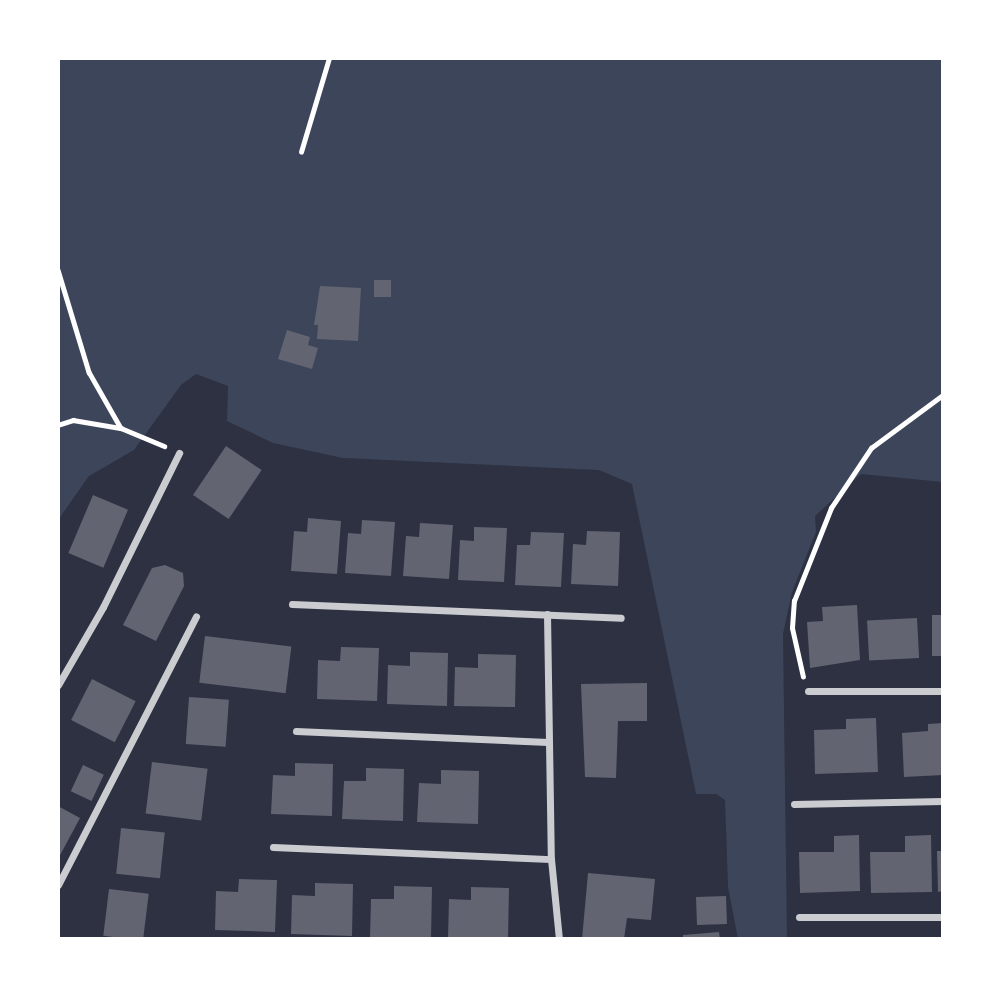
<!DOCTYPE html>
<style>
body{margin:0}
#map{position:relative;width:1001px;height:997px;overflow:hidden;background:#2d3142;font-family:"Work Sans",sans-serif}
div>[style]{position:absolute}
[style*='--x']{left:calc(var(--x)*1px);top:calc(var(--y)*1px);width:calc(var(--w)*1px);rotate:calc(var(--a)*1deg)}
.green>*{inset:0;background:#3c4559}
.building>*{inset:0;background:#626471;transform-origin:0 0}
.path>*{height:4.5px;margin:-2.25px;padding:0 2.25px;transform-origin:2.25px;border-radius:2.25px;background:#fff}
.minor>*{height:7px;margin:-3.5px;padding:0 3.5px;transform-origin:3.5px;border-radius:3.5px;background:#caccd0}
span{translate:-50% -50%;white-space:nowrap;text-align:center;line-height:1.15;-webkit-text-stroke:6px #fff;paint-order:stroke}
.frame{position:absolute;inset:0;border:60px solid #fff;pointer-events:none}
</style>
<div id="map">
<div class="green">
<div style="clip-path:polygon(58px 58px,943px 58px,943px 482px,861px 474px,815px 516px,816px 532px,792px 592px,783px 634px,787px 939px,738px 939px,728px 887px,725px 800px,716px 794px,696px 794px,632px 484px,599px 470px,343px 458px,273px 443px,227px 421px,228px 386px,196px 374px,181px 385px,134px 450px,89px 476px,58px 520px)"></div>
</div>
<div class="building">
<div style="left:374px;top:280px;width:17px;height:17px"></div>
<div style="clip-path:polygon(320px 286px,361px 288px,358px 341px,317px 339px,318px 325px,314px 325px)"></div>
<div style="clip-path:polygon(287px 330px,310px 337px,308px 345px,318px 348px,312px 369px,278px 359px)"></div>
<div style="left:226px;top:446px;width:43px;height:59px;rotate:34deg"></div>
<div style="left:93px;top:495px;width:38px;height:63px;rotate:23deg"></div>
<div style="clip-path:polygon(308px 518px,341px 521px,337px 574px,291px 571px,294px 531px,307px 532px)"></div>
<div style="clip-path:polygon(362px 520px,395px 522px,391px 576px,345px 573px,348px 533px,361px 534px)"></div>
<div style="clip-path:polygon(420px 523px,453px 525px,449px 579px,403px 576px,406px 536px,419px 537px)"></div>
<div style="clip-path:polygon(474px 527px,507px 528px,504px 582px,458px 580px,460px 540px,474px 541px)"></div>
<div style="clip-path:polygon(587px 531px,620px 532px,618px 586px,571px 584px,573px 544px,586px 545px)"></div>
<div style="clip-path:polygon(531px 532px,564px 533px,561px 587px,515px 585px,517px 545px,530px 545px)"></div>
<div style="clip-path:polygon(165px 565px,183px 573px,184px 586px,156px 641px,123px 625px,152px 568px)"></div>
<div style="clip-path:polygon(857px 605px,860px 660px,810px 668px,807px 622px,823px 621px,822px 607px)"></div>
<div style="left:932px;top:615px;width:11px;height:41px"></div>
<div style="left:917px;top:618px;width:40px;height:50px;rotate:87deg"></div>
<div style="left:205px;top:636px;width:87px;height:47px;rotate:7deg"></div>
<div style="clip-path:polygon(341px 647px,379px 648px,377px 701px,317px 699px,318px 660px,340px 661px)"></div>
<div style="clip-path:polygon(410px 652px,448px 653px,447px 706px,387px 704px,388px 665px,410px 666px)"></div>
<div style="clip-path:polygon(478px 654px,516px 655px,515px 707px,454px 706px,455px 667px,478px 668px)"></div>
<div style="left:92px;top:679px;width:49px;height:46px;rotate:27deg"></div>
<div style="clip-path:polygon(647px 683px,647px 721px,618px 721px,616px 778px,585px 777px,581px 684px)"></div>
<div style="left:189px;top:697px;width:40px;height:47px;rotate:4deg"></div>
<div style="clip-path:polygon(876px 718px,878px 772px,815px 774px,814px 730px,846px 729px,846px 719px)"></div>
<div style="clip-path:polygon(943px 723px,943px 775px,904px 777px,902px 733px,928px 731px,928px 724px)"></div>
<div style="left:152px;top:762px;width:56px;height:52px;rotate:7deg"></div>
<div style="clip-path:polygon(295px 763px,333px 764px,332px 816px,271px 814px,273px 775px,295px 776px)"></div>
<div style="left:83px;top:765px;width:23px;height:29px;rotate:25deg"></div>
<div style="clip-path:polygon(366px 768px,404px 769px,403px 821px,342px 819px,344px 781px,366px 781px)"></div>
<div style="clip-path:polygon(441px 770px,479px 771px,478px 824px,417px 822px,419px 783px,441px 784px)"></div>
<div style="clip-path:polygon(58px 806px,80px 818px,58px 859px)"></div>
<div style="left:121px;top:828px;width:44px;height:46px;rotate:6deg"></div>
<div style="clip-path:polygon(859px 835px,860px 891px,800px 893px,799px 852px,834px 852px,834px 836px)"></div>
<div style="clip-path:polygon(931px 835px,932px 892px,871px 893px,870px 852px,905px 852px,905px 836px)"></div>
<div style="clip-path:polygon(937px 851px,943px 851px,943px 891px,938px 892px)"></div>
<div style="clip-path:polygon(588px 873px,655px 879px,651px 920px,627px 918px,624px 939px,582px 939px)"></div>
<div style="clip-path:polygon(239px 879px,277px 880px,275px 932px,215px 930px,216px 891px,238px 892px)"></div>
<div style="clip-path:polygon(315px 883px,353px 884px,352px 936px,291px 934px,292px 895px,315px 896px)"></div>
<div style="clip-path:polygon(394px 886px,432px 887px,431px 939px,370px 938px,371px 899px,394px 899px)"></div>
<div style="clip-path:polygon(471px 887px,509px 888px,508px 939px,448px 938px,449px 899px,471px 900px)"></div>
<div style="left:109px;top:889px;width:40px;height:47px;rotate:7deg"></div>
<div style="left:726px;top:896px;width:28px;height:30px;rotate:88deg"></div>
<div style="clip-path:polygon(719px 932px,720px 939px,683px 939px,683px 935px)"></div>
</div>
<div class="path">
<div style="--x:301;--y:152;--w:98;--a:-73.4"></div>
<div style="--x:58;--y:270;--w:107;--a:73.1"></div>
<div style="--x:89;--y:372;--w:64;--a:60.3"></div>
<div style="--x:58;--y:425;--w:16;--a:-18"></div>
<div style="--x:73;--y:420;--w:49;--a:9.5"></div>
<div style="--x:121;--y:428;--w:47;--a:22.7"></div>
<div style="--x:803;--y:677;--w:50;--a:-102.7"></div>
<div style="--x:792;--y:628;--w:27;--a:-86"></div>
<div style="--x:794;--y:601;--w:100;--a:-68.3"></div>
<div style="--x:831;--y:508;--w:72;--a:-56.3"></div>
<div style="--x:871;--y:448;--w:89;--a:-36.4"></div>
</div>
<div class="minor">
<div style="--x:292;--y:604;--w:329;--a:2.4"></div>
<div style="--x:547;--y:614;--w:245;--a:89.1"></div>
<div style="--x:551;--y:859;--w:80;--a:84.3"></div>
<div style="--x:58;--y:685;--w:90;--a:-60"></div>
<div style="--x:103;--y:607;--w:172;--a:-63.7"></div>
<div style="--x:808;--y:691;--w:135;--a:0"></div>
<div style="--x:296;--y:731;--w:252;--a:2.5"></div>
<div style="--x:794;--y:804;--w:149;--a:-1.2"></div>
<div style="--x:273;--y:847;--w:278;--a:2.5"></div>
<div style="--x:58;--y:885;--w:302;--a:-62.8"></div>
<div style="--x:799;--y:917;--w:144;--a:0"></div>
</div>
<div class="frame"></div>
</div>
